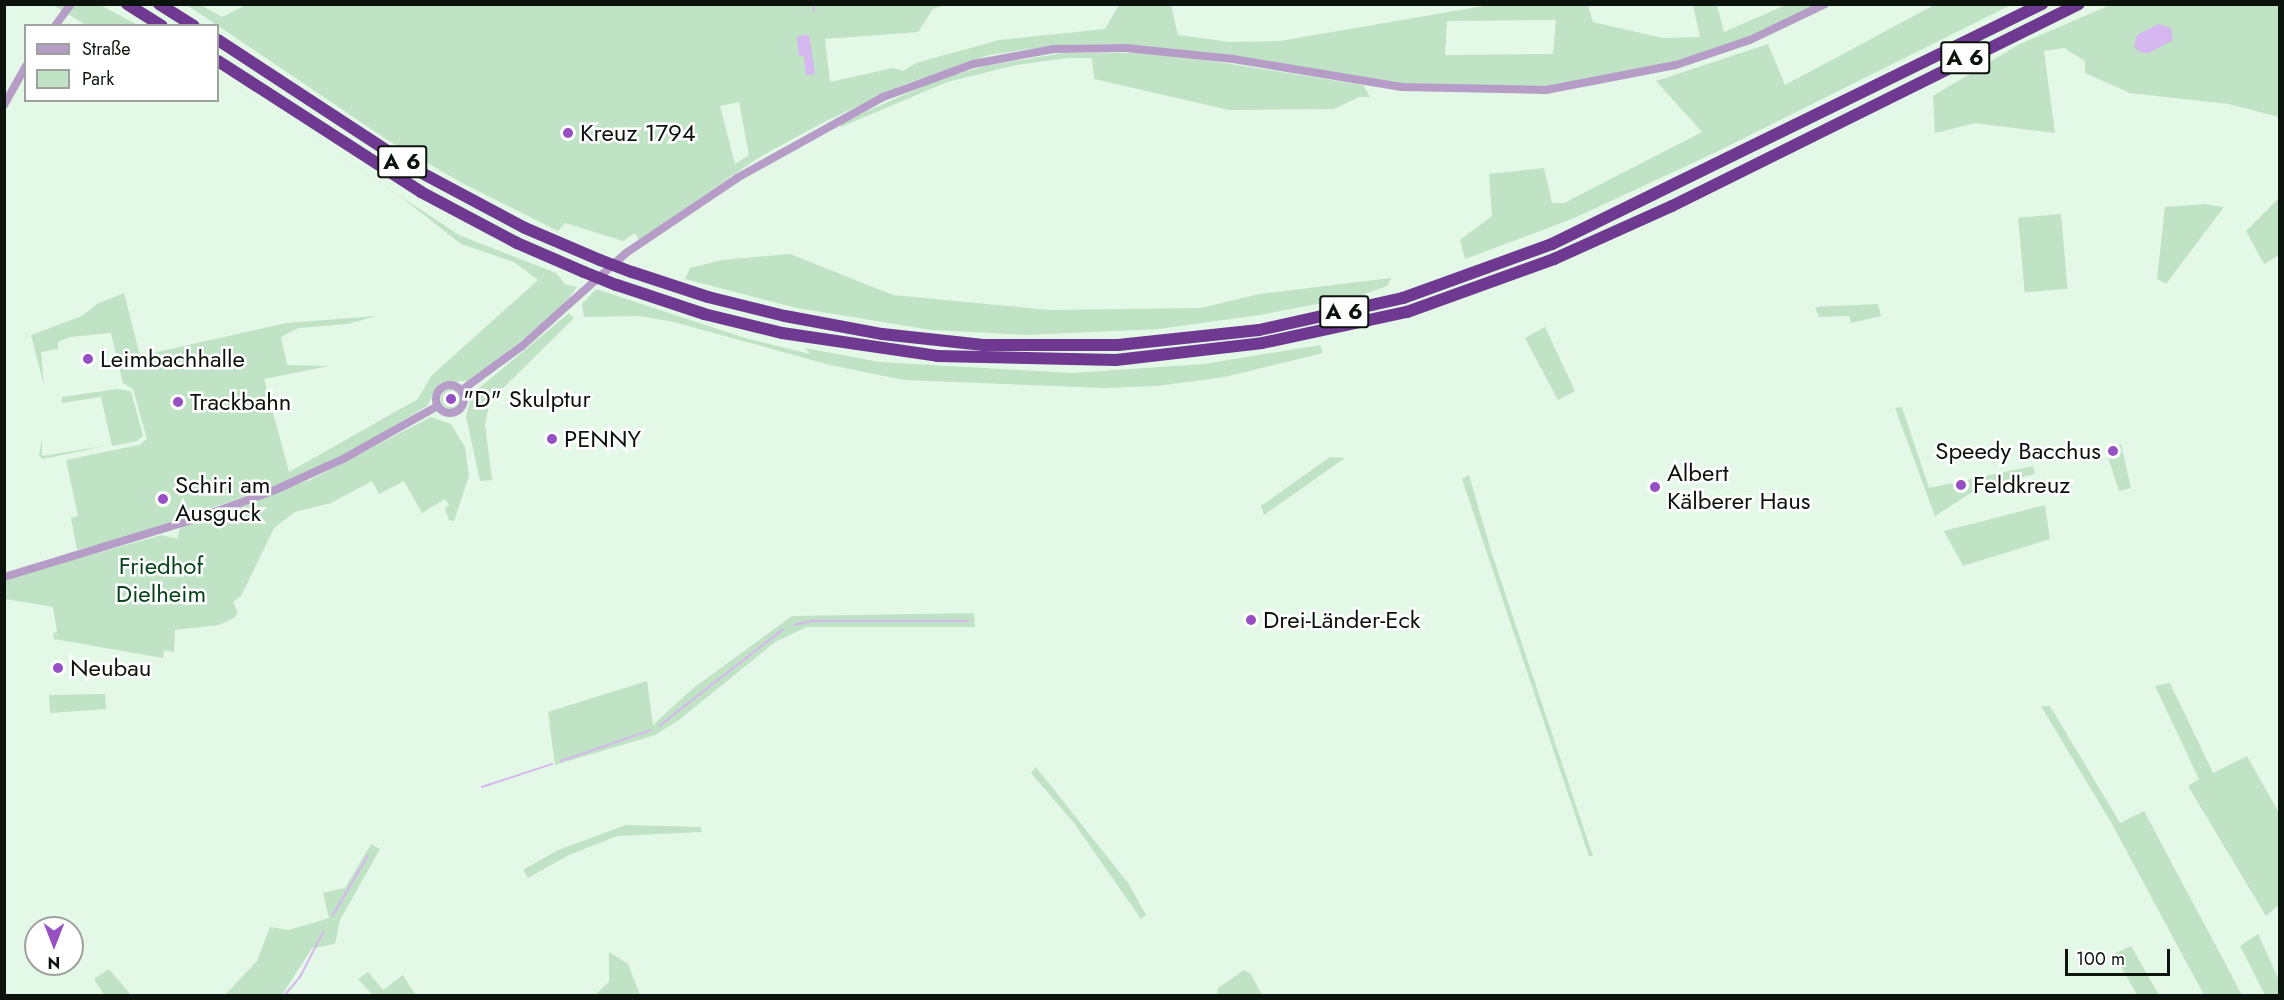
<!DOCTYPE html>
<meta charset="utf-8">
<style>
body{margin:0}
#map{position:relative;width:2284px;height:1000px;overflow:hidden;background:#e3f8e6;font-family:Jost,sans-serif}
div>[style]{position:absolute}
[style*='--x']{left:calc(var(--x)*1px);top:calc(var(--y)*1px);width:calc(var(--w)*1px);rotate:calc(var(--a)*1deg)}
.green>*{inset:0;background:#c0e2c5;transform-origin:0 0}
.round{border-radius:50%}
.water>*{inset:0;background:#d6b7ef}
.stream>*{height:2px;margin:-1px;padding:0 1px;transform-origin:1px;border-radius:1px;background:#d6b7ef}
.minor>*{height:8px;margin:-4px;padding:0 4px;transform-origin:4px;border-radius:4px;background:#b59dc7}
.minor>.ring{margin:-4px;padding:0;box-sizing:content-box;background:none;border:8px solid #b59dc7;border-radius:50%}
.highway>*{height:12px;margin:-6px;padding:0 6px;transform-origin:6px;border-radius:6px;background:#6f3991}
.highway-bridge>*{height:12px;margin:-6px;padding:0 6px;transform-origin:6px;border-radius:6px;background:#6f3991}
.dots>*{width:16px;height:16px;translate:-50% -50%;box-sizing:border-box;border:3px solid #fff;border-radius:50%}
span{translate:-50% -50%;white-space:nowrap;text-align:center;line-height:1.15;-webkit-text-stroke:5px #fff;paint-order:stroke}
.shield-label span{padding:2px 4px;background:#fff;border:2px solid;border-radius:4px;-webkit-text-stroke-width:0}
.shield-label{font-size:22px;color:#0c130d;font-weight:700}
.poi-label{font-size:24px;color:#0c130d}
.left{translate:0 -50%;text-align:left}
.right{translate:-100% -50%;text-align:right}
.park-label{font-size:24px;color:#07451c}
.frame{position:absolute;inset:0;border:6px solid #0c130d;pointer-events:none}
.legend{position:absolute;left:24px;top:24px;width:195px;height:78px;box-sizing:border-box;background:#fff;border:2px solid #9ea19e;margin:0;padding:8px 10px;list-style:none;font-size:18px;color:#0c130d}
.legend li{display:flex;align-items:center;gap:12px;height:30px}
.legend b{width:30px;border:2px solid #9ea19e}
.north{position:absolute;left:24px;top:916px;width:60px;height:60px;box-sizing:border-box;background:#fff;border:2px solid #9ea19e;border-radius:50%;rotate:180deg;font-size:16px;font-weight:700;line-height:24px;text-align:center;color:#0c130d}
.north::after{content:'';display:block;margin:auto;width:21px;height:27px;background:#9650c3;clip-path:polygon(50% 0,100% 100%,50% 72%,0 100%)}
.scale{position:absolute;left:2065px;top:949px;width:105px;height:27px;box-sizing:border-box;border:3px solid #0c130d;border-top:0;padding-left:8px;font-size:18px;line-height:21px;white-space:nowrap;color:#0c130d;-webkit-text-stroke:4px #fff;paint-order:stroke}
</style>
<div id="map">
<div class="green">
<div style="clip-path:polygon(evenodd,248px 4px,945px 5px,933px 9px,918px 32px,825px 39px,830px 82px,893px 68px,903px 71px,916px 63px,999px 40px,1105px 29px,1119px 5px,1171px 5px,1178px 35px,1230px 42px,1280px 41px,1495px 4px,1588px 5px,1593px 22px,1662px 38px,1700px 37px,1693px 5px,1717px 5px,1724px 32px,1786px 5px,1817px 5px,1746px 38px,1671px 64px,1542px 87px,1396px 83px,1239px 57px,1117px 44px,1057px 45px,989px 55px,905px 84px,826px 121px,758px 158px,639px 240px,635px 233px,623px 241px,565px 223px,558px 231px,464px 184px,389px 141px,187px 5px,201px 5px,222px 17px,248px 4px,1447px 21px,1556px 20px,1553px 54px,1445px 55px,1447px 21px,248px 4px,739px 102px,749px 155px,735px 164px,720px 106px,739px 102px)"></div>
<div style="clip-path:polygon(1936px 4px,2011px 5px,1710px 155px,1572px 219px,1465px 259px,1460px 240px,1492px 216px,1489px 174px,1544px 168px,1552px 203px,1564px 203px,1702px 132px,1656px 81px,1768px 44px,1785px 85px)"></div>
<div style="clip-path:polygon(53px 5px,100px 5px,138px 25px,86px 25px)"></div>
<div style="clip-path:polygon(2110px 5px,2279px 5px,2279px 117px,2229px 104px,2130px 93px,2085px 73px,2085px 61px,2064px 48px,2044px 51px,2055px 133px,1975px 123px,1935px 133px,1933px 96px,2020px 44px)"></div>
<div style="clip-path:polygon(1063px 53px,1145px 53px,1218px 62px,1363px 85px,1370px 97px,1359px 97px,1334px 109px,1229px 110px,1094px 79px,1092px 58px,1068px 58px,1016px 65px,947px 82px,841px 127px,838px 124px,940px 79px,985px 66px)"></div>
<div style="clip-path:polygon(218px 76px,459px 235px,556px 273px,565px 284px,577px 287px,564px 305px,490px 366px,468px 381px,441px 382px,427px 406px,359px 447px,281px 484px,170px 522px,170px 526px,77px 550px,71px 518px,78px 516px,66px 460px,139px 445px,147px 439px,133px 389px,123px 383px,111px 333px,70px 337px,58px 342px,58px 349px,41px 352px,44px 385px,31px 335px,82px 316px,97px 304px,124px 293px,140px 356px,286px 323px,377px 316px,347px 324px,298px 328px,281px 337px,287px 365px,329px 366px,264px 379px,289px 472px,418px 399px,431px 376px,538px 280px,514px 262px,461px 244px,401px 197px)"></div>
<div style="clip-path:polygon(2279px 198px,2279px 255px,2264px 264px,2246px 231px)"></div>
<div style="clip-path:polygon(2205px 204px,2224px 207px,2166px 284px,2157px 279px,2165px 207px)"></div>
<div style="left:2061px;top:214px;width:75px;height:43px;rotate:85deg"></div>
<div style="clip-path:polygon(790px 254px,893px 295px,1049px 310px,1201px 308px,1259px 294px,1391px 278px,1387px 286px,1359px 296px,1260px 315px,1158px 329px,1026px 335px,932px 330px,797px 308px,685px 279px,690px 268px,722px 260px)"></div>
<div style="clip-path:polygon(596px 289px,745px 338px,810px 354px,805px 348px,880px 362px,1072px 373px,1204px 364px,1320px 345px,1323px 353px,1225px 377px,1157px 386px,1104px 388px,904px 380px,830px 365px,674px 322px,639px 316px,584px 317px,582px 304px)"></div>
<div style="clip-path:polygon(1878px 304px,1881px 316px,1851px 323px,1849px 316px,1819px 317px,1815px 307px)"></div>
<div style="clip-path:polygon(569px 313px,574px 318px,490px 401px,485px 424px,492px 480px,480px 481px,466px 416px,472px 394px)"></div>
<div style="clip-path:polygon(1545px 327px,1575px 391px,1558px 400px,1525px 338px)"></div>
<div class="round" style="left:441px;top:389px;width:20px;height:20px"></div>
<div style="clip-path:polygon(117px 389px,131px 391px,143px 436px,137px 441px,112px 446px,101px 397px,62px 403px,62px 397px)"></div>
<div style="clip-path:polygon(1902px 407px,1929px 488px,2033px 466px,2035px 474px,1980px 487px,1935px 516px,1895px 408px)"></div>
<div style="clip-path:polygon(431px 417px,451px 424px,465px 447px,469px 476px,454px 521px,449px 520px,445px 509px,449px 505px,445px 499px,422px 513px,404px 481px,379px 494px,372px 481px,331px 503px,295px 512px,274px 528px,241px 596px,233px 602px,238px 612px,234px 618px,219px 625px,175px 630px,174px 652px,164px 650px,163px 658px,54px 639px,53px 633px,57px 632px,53px 607px,5px 599px,4px 579px,162px 535px,177px 539px,180px 528px,312px 479px)"></div>
<div style="clip-path:polygon(42px 438px,42px 456px,105px 446px,43px 459px,39px 456px)"></div>
<div style="clip-path:polygon(2121px 444px,2131px 488px,2119px 491px,2105px 448px)"></div>
<div style="clip-path:polygon(1330px 457px,1345px 458px,1264px 515px,1261px 506px)"></div>
<div style="clip-path:polygon(1469px 475px,1492px 554px,1593px 856px,1589px 856px,1462px 479px)"></div>
<div style="clip-path:polygon(2045px 505px,2050px 539px,1963px 566px,1944px 531px)"></div>
<div style="clip-path:polygon(974px 613px,975px 627px,807px 627px,775px 642px,679px 720px,655px 735px,555px 765px,548px 712px,647px 681px,653px 725px,692px 689px,792px 616px)"></div>
<div style="clip-path:polygon(2170px 683px,2213px 773px,2247px 756px,2279px 813px,2279px 905px,2266px 916px,2188px 786px,2199px 779px,2155px 686px)"></div>
<div style="clip-path:polygon(105px 694px,106px 709px,50px 713px,49px 695px)"></div>
<div style="clip-path:polygon(2041px 706px,2050px 706px,2120px 823px,2144px 811px,2242px 995px,2204px 995px,2112px 824px)"></div>
<div style="clip-path:polygon(1036px 767px,1128px 883px,1146px 915px,1141px 919px,1074px 823px,1031px 773px)"></div>
<div style="clip-path:polygon(626px 825px,701px 827px,702px 832px,617px 836px,569px 855px,528px 878px,523px 870px,558px 850px)"></div>
<div style="clip-path:polygon(371px 844px,380px 849px,340px 920px,335px 944px,312px 948px,282px 995px,225px 995px,257px 961px,270px 927px,289px 930px,329px 918px,323px 893px,345px 888px)"></div>
<div style="clip-path:polygon(2258px 934px,2279px 980px,2279px 995px,2265px 995px,2240px 946px)"></div>
<div style="clip-path:polygon(2131px 946px,2159px 995px,2137px 995px,2114px 954px)"></div>
<div style="clip-path:polygon(609px 952px,628px 964px,640px 995px,595px 995px,609px 982px)"></div>
<div style="clip-path:polygon(109px 969px,131px 995px,104px 995px,94px 979px)"></div>
<div style="clip-path:polygon(1244px 970px,1251px 974px,1262px 995px,1217px 995px,1218px 988px)"></div>
<div style="clip-path:polygon(368px 972px,383px 990px,403px 975px,415px 994px,373px 995px,358px 979px)"></div>
</div>
<div class="water">
<div style="clip-path:polygon(2159px 24px,2171px 28px,2173px 40px,2149px 53px,2139px 52px,2134px 46px,2137px 35px)"></div>
<div style="clip-path:polygon(809px 35px,815px 74px,806px 75px,804px 56px,799px 56px,797px 36px)"></div>
</div>
<div class="stream">
<div style="--x:813;--y:4;--w:7;--a:82"></div>
<div style="--x:794;--y:625;--w:17;--a:-13"></div>
<div style="--x:811;--y:621;--w:158;--a:0"></div>
<div style="--x:659;--y:726;--w:157;--a:-38"></div>
<div style="--x:561;--y:761;--w:95;--a:-19"></div>
<div style="--x:482;--y:787;--w:74;--a:-18.2"></div>
<div style="--x:333;--y:915;--w:69;--a:-59.7"></div>
<div style="--x:284;--y:996;--w:25;--a:-50"></div>
<div style="--x:300;--y:977;--w:51;--a:-62.9"></div>
</div>
<div class="minor">
<div style="--x:55;--y:26;--w:27;--a:-54"></div>
<div style="--x:4;--y:105;--w:45;--a:-60.6"></div>
<div class="ring" style="left:436px;top:385px;width:20px;height:20px"></div>
<div style="--x:462;--y:390;--w:74;--a:-36.3"></div>
<div style="--x:522;--y:346;--w:140;--a:-41.8"></div>
<div style="--x:626;--y:253;--w:134;--a:-34"></div>
<div style="--x:737;--y:178;--w:167;--a:-29"></div>
<div style="--x:883;--y:97;--w:96;--a:-20.1"></div>
<div style="--x:973;--y:64;--w:82;--a:-10.5"></div>
<div style="--x:1054;--y:49;--w:72;--a:-0.8"></div>
<div style="--x:1126;--y:48;--w:108;--a:5.9"></div>
<div style="--x:1233;--y:59;--w:171;--a:9.4"></div>
<div style="--x:1402;--y:87;--w:144;--a:1.2"></div>
<div style="--x:1546;--y:90;--w:132;--a:-10.9"></div>
<div style="--x:1676;--y:65;--w:78;--a:-18.7"></div>
<div style="--x:1750;--y:40;--w:83;--a:-25.6"></div>
<div style="--x:4;--y:577;--w:200;--a:-16.9"></div>
<div style="--x:195;--y:519;--w:85;--a:-19.9"></div>
<div style="--x:275;--y:490;--w:75;--a:-24.5"></div>
<div style="--x:343;--y:459;--w:109;--a:-29.2"></div>
</div>
<div class="highway">
<div style="--x:127;--y:4;--w:41;--a:32.2"></div>
<div style="--x:159;--y:4;--w:41;--a:32.2"></div>
<div style="--x:218;--y:40;--w:241;--a:33.2"></div>
<div style="--x:420;--y:172;--w:119;--a:28.1"></div>
<div style="--x:525;--y:228;--w:82;--a:23.1"></div>
<div style="--x:218;--y:61;--w:242;--a:32.8"></div>
<div style="--x:421;--y:192;--w:109;--a:28"></div>
<div style="--x:517;--y:243;--w:73;--a:23.4"></div>
<div style="--x:632;--y:272;--w:80;--a:18.2"></div>
<div style="--x:708;--y:297;--w:79;--a:13.9"></div>
<div style="--x:785;--y:316;--w:99;--a:10.5"></div>
<div style="--x:882;--y:334;--w:102;--a:6.2"></div>
<div style="--x:983;--y:345;--w:135;--a:0"></div>
<div style="--x:1118;--y:345;--w:142;--a:-6.1"></div>
<div style="--x:1259;--y:330;--w:148;--a:-12.5"></div>
<div style="--x:1403;--y:298;--w:158;--a:-19.9"></div>
<div style="--x:1552;--y:244;--w:546;--a:-26.1"></div>
<div style="--x:617;--y:285;--w:92;--a:18.4"></div>
<div style="--x:704;--y:314;--w:80;--a:13.7"></div>
<div style="--x:782;--y:333;--w:157;--a:8.4"></div>
<div style="--x:937;--y:356;--w:179;--a:1.3"></div>
<div style="--x:1116;--y:360;--w:147;--a:-6.6"></div>
<div style="--x:1262;--y:343;--w:148;--a:-12.1"></div>
<div style="--x:1407;--y:312;--w:156;--a:-19.8"></div>
<div style="--x:1554;--y:259;--w:129;--a:-24.2"></div>
<div style="--x:1672;--y:206;--w:454;--a:-26.4"></div>
</div>
<div class="highway-bridge">
<div style="--x:600;--y:260;--w:34;--a:21"></div>
<div style="--x:584;--y:272;--w:35;--a:22"></div>
</div>
<div class="dots">
<div style="left:568px;top:133px;background:#9650c3"></div>
<div style="left:88px;top:359px;background:#9650c3"></div>
<div style="left:451px;top:399px;background:#9650c3"></div>
<div style="left:178px;top:402px;background:#9650c3"></div>
<div style="left:552px;top:439px;background:#9650c3"></div>
<div style="left:2113px;top:451px;background:#9650c3"></div>
<div style="left:1961px;top:485px;background:#9650c3"></div>
<div style="left:1655px;top:487px;background:#9650c3"></div>
<div style="left:163px;top:499px;background:#9650c3"></div>
<div style="left:1251px;top:620px;background:#9650c3"></div>
<div style="left:58px;top:668px;background:#9650c3"></div>
</div>
<div class="shield-label">
<span style="left:1965px;top:58px">A 6</span>
<span style="left:402px;top:162px">A 6</span>
<span style="left:1344px;top:312px">A 6</span>
</div>
<div class="poi-label">
<span class="left" style="left:580px;top:133px">Kreuz 1794</span>
<span class="left" style="left:100px;top:359px">Leimbachhalle</span>
<span class="left" style="left:463px;top:399px">"D" Skulptur</span>
<span class="left" style="left:190px;top:402px">Trackbahn</span>
<span class="left" style="left:564px;top:439px">PENNY</span>
<span class="right" style="left:2101px;top:451px">Speedy Bacchus</span>
<span class="left" style="left:1667px;top:487px">Albert<br>Kälberer Haus</span>
<span class="left" style="left:175px;top:499px">Schiri am<br>Ausguck</span>
<span class="left" style="left:1973px;top:485px">Feldkreuz</span>
<span class="left" style="left:1263px;top:620px">Drei-Länder-Eck</span>
<span class="left" style="left:70px;top:668px">Neubau</span>
</div>
<div class="park-label">
<span style="left:161px;top:580px">Friedhof<br>Dielheim</span>
</div>
<div class="frame"></div>
<ul class="legend">
<li><b style="height:8px;background:#b59dc7"></b>Straße</li>
<li><b style="height:16px;background:#c0e2c5"></b>Park</li>
</ul>
<div class="north">N</div>
<div class="scale">100 m</div>
</div>
